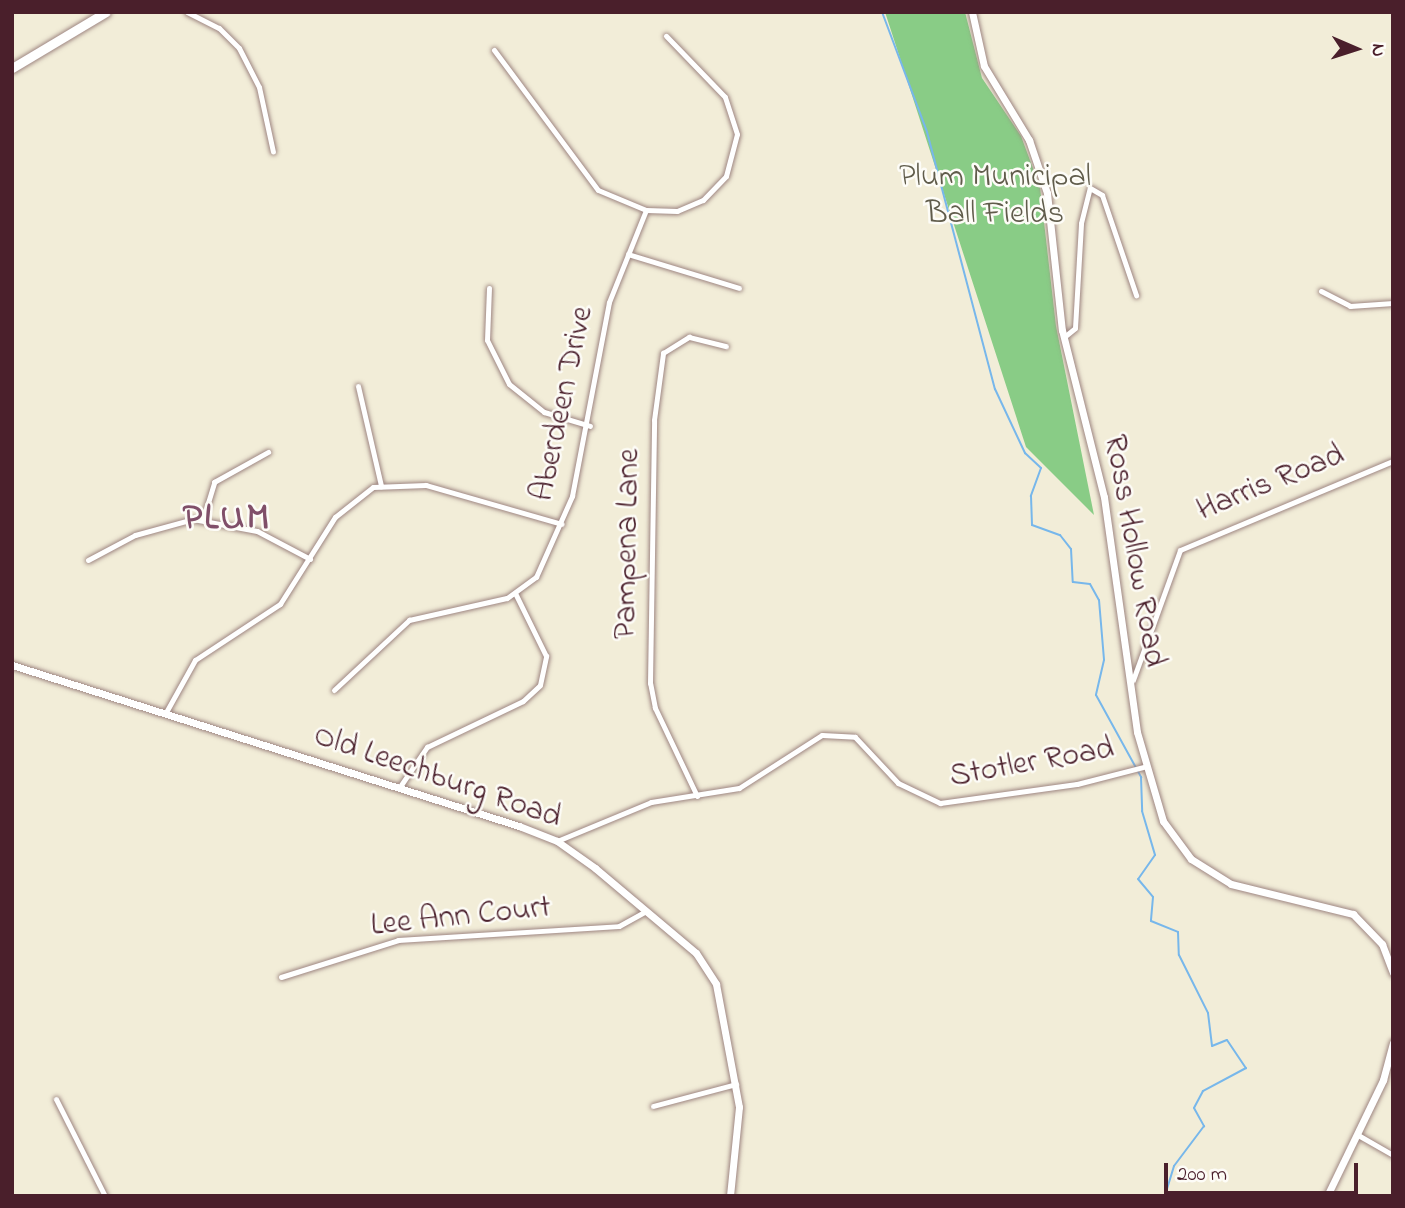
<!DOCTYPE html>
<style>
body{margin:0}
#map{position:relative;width:1405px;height:1208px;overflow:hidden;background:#f2edd8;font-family:"Indie Flower",sans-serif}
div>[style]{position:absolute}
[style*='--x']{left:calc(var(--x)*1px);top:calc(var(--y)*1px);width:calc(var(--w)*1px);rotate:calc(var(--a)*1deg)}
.green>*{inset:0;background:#89cc86}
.stream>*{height:2px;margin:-1px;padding:0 1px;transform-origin:1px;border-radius:1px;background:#77b7eb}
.roads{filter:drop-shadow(0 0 2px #9e8682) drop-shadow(0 0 2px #9e8682)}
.minor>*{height:5px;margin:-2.5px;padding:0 2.5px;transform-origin:2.5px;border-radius:2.5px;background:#fff}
.tertiary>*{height:7px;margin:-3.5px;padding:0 3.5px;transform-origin:3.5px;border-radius:3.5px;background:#fff}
.primary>*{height:9px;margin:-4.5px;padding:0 4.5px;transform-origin:4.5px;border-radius:4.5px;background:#fff}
span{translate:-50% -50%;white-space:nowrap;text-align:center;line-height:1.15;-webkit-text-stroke:5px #fdfcf7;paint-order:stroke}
.park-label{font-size:32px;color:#605c4b}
.street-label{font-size:32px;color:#4a1f2b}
.district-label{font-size:38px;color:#804f69;font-weight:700;letter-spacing:2px}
.frame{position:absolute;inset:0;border:14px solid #4a1f2b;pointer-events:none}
.north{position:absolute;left:1321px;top:14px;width:70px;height:70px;-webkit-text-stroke:5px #fdfcf7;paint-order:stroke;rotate:93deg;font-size:19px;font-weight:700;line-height:28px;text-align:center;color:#4a1f2b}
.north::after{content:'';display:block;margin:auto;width:24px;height:32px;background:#4a1f2b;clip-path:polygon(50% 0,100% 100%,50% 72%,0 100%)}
.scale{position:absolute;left:1164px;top:1163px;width:194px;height:32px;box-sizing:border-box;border:4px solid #4a1f2b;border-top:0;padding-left:9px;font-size:21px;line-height:24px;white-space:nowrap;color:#4a1f2b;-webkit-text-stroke:5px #fdfcf7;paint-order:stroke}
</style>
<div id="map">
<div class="green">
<div style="clip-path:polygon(885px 12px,965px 12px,982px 78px,1021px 136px,1040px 187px,1056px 326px,1094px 515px,1026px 447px)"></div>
</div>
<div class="stream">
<div style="--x:882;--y:12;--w:128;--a:69.4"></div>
<div style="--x:927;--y:132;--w:266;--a:75.2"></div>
<div style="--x:995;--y:389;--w:71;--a:64.9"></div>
<div style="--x:1025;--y:453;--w:22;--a:43"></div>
<div style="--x:1041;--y:468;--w:30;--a:110"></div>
<div style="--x:1031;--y:496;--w:29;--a:88"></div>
<div style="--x:1032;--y:525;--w:30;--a:20"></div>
<div style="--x:1060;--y:535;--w:18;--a:52"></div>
<div style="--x:1071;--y:549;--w:33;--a:87"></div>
<div style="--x:1073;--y:582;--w:17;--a:7"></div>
<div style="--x:1090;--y:584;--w:18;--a:61"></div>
<div style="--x:1099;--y:600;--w:60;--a:85.2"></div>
<div style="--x:1104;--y:660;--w:36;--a:103"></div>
<div style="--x:1096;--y:695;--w:94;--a:61.2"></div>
<div style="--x:1141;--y:777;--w:34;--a:88"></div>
<div style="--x:1142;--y:811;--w:46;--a:73.5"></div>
<div style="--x:1155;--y:855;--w:29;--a:125"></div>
<div style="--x:1138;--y:879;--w:23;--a:50"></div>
<div style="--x:1153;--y:897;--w:24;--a:95"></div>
<div style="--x:1151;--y:921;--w:29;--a:22"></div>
<div style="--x:1178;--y:932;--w:23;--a:88"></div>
<div style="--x:1179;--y:955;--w:65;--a:63.4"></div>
<div style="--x:1208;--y:1013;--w:33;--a:83"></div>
<div style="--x:1212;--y:1046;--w:16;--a:-22"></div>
<div style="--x:1227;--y:1040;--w:34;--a:56"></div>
<div style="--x:1246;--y:1068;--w:49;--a:151.9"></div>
<div style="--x:1203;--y:1091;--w:19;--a:118"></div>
<div style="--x:1194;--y:1108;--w:21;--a:61"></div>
<div style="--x:1204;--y:1126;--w:50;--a:126.9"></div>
<div style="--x:1174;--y:1166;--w:31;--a:107"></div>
</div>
<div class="roads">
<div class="minor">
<div style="--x:187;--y:12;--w:36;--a:27"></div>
<div style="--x:219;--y:28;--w:28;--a:45"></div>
<div style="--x:239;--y:48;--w:44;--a:62.9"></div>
<div style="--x:259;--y:87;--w:66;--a:77.8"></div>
<div style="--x:494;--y:50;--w:174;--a:53.4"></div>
<div style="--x:598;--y:190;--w:52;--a:22.6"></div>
<div style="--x:646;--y:210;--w:31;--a:2"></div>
<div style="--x:677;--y:211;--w:28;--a:-23"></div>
<div style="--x:703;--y:200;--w:33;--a:-46"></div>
<div style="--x:726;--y:176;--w:43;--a:-75.3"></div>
<div style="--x:737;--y:134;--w:39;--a:-108"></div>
<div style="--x:725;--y:97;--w:85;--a:-134"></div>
<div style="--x:628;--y:254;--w:116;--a:17"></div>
<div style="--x:489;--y:288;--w:52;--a:92.2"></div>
<div style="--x:487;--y:340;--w:49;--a:63.4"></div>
<div style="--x:509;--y:384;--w:45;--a:38.7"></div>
<div style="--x:544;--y:412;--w:48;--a:16.9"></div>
<div style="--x:1321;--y:291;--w:33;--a:27"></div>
<div style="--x:1350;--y:306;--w:43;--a:-4"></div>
<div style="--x:1064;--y:337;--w:14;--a:-39"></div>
<div style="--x:1075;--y:328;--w:105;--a:-86.7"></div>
<div style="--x:1081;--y:223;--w:36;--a:-76"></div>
<div style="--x:1090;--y:188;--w:14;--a:30"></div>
<div style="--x:1102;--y:195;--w:106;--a:71.2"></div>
<div style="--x:358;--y:386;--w:103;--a:77"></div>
<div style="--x:203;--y:519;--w:39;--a:-73"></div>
<div style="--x:214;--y:482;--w:62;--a:-29.1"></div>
<div style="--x:88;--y:560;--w:53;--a:-28"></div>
<div style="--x:135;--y:535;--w:60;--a:-15.4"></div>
<div style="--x:193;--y:519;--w:65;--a:10.6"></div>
<div style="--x:257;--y:531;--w:60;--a:27.8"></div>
<div style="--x:1133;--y:680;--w:138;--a:-70.1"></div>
<div style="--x:1180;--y:550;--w:231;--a:-22.7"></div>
<div style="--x:334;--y:690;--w:103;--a:-43"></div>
<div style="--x:409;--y:620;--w:100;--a:-12.7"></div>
<div style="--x:507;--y:598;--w:36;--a:-36"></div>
<div style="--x:536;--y:577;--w:89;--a:-66"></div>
<div style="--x:572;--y:496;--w:197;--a:-79.2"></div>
<div style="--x:609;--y:302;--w:99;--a:-68.1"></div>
<div style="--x:165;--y:714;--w:62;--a:-60.9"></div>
<div style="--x:195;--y:660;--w:102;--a:-33.4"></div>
<div style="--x:280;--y:604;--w:103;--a:-57.7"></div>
<div style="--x:335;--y:517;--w:48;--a:-38.3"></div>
<div style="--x:373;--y:487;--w:53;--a:-2.2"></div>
<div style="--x:426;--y:485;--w:141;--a:16"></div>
<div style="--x:399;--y:788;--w:50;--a:-55.7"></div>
<div style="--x:427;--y:747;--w:106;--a:-25.6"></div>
<div style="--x:523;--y:701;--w:23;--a:-43"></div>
<div style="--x:540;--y:685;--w:30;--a:-78"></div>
<div style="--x:546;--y:656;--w:70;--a:-116.2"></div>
<div style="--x:697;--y:796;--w:98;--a:-115.5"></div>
<div style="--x:655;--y:708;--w:25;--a:-101"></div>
<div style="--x:650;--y:683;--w:263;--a:-89.1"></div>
<div style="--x:654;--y:420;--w:68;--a:-82.3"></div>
<div style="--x:663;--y:353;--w:31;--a:-32"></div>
<div style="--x:689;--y:337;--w:38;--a:14"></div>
<div style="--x:557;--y:841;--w:102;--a:-22.5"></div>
<div style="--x:651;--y:802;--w:89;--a:-9"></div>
<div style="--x:739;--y:788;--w:98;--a:-32.6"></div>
<div style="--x:822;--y:735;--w:33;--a:3"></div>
<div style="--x:855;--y:737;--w:63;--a:46.9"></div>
<div style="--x:898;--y:783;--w:47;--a:25.5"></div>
<div style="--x:940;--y:803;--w:138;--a:-7.9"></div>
<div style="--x:1077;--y:784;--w:72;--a:-14.4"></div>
<div style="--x:281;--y:977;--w:123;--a:-17.5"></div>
<div style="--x:398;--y:940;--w:221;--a:-3.6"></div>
<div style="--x:619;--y:926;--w:31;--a:-29"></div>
<div style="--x:56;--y:1099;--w:109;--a:63.2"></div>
<div style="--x:653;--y:1106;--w:86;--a:-14.8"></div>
<div style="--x:1358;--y:1135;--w:40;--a:29.7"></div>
</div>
<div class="tertiary">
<div style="--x:972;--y:12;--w:55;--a:77.5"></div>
<div style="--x:984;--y:66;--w:87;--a:58.7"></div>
<div style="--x:1029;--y:140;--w:56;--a:71.2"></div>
<div style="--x:1047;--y:193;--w:138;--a:83.8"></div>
<div style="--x:1062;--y:330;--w:172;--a:75.9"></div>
<div style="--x:1104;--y:497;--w:237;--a:82"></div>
<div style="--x:1137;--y:732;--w:93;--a:73.7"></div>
<div style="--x:1163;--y:821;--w:47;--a:53.6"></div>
<div style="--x:1191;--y:859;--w:47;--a:32"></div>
<div style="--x:1231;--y:884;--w:126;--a:13.8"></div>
<div style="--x:1353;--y:914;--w:42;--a:46"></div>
<div style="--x:1382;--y:944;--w:31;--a:69"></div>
<div style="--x:12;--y:665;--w:532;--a:17.62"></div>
<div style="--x:519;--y:826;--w:41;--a:21.5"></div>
<div style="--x:557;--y:841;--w:47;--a:35.4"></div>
<div style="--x:595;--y:868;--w:132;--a:40.1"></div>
<div style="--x:696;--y:953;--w:37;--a:57"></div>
<div style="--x:716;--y:984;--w:125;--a:79.4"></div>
<div style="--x:739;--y:1107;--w:89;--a:95.8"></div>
<div style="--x:1327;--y:1196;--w:129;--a:-64.2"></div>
<div style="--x:1383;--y:1080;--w:39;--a:-75"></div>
</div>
<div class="primary">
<div style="--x:12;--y:68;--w:109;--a:-30.8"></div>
</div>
</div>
<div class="park-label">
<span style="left:995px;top:197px">Plum Municipal<br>Ball Fields</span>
</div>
<div class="street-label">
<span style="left:564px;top:404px;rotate:-78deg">Aberdeen Drive</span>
<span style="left:1271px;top:484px;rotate:-22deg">Harris Road</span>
<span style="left:629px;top:544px;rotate:-89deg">Pampena Lane</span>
<span style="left:1133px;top:551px;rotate:80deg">Ross Hollow Road</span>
<span style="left:1032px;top:764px;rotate:-10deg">Stotler Road</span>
<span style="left:437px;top:778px;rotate:19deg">Old Leechburg Road</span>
<span style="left:461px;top:918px;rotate:-6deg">Lee Ann Court</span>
</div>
<div class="district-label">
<span style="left:227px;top:520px">PLUM</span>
</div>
<div class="frame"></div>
<div class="north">N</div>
<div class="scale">200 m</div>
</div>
